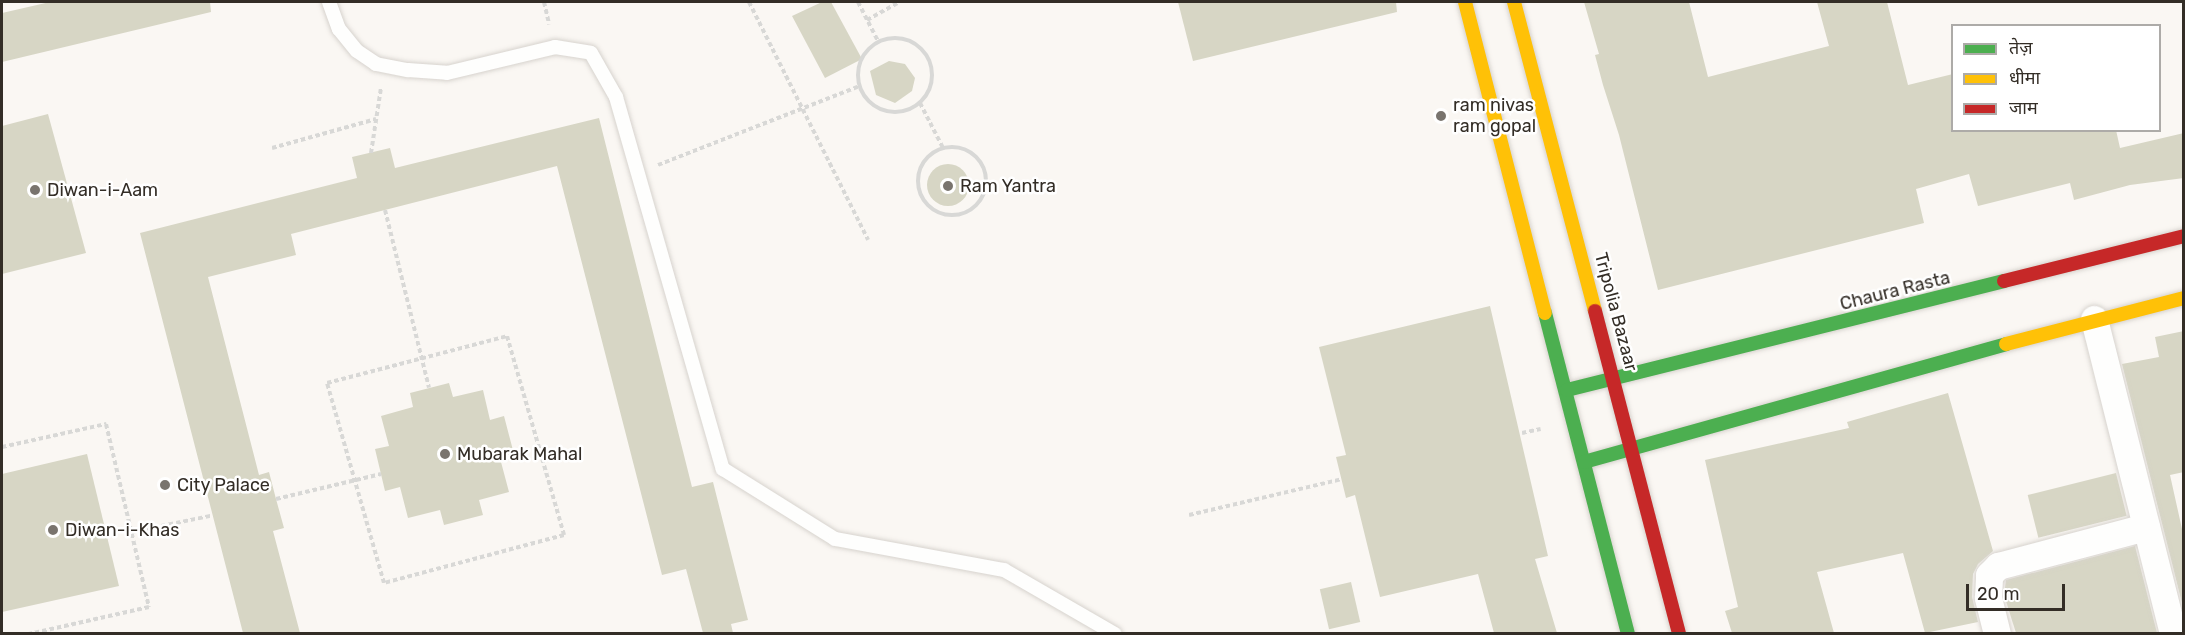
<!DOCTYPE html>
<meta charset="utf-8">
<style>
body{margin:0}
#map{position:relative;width:2185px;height:635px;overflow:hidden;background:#faf7f3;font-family:Rubik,"Noto Sans Devanagari",sans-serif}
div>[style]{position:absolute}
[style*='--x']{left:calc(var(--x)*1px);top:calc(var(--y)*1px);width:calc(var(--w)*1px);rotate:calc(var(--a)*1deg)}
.building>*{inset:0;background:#d7d6c5;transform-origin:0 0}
.round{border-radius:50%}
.path>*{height:4px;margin-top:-2px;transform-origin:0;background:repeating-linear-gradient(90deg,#d8d8d6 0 4.5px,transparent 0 7.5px)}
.path>.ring{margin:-2px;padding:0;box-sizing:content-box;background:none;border:4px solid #d8d8d6;border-radius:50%}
.roads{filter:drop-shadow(0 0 2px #d7d3ce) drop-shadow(0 0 2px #d7d3ce)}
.lane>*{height:14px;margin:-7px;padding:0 7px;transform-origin:7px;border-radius:7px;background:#fefefd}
.street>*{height:27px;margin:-13.5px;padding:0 13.5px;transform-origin:13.5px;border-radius:13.5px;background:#fefefd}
.fast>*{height:14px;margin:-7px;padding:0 7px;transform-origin:7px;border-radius:7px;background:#4caf50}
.slow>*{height:14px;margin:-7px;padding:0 7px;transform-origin:7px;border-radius:7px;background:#ffc107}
.jam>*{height:14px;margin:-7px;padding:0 7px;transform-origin:7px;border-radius:7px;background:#c62828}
.dots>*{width:16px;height:16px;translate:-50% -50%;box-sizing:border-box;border:3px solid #fff;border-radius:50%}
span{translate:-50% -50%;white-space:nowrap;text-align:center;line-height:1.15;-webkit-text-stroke:5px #fff;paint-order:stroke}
.poi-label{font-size:18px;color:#332d26}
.left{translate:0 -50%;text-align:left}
.street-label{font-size:18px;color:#332d26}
.frame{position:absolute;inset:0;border:3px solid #332d26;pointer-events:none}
.legend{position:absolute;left:1951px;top:24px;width:210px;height:108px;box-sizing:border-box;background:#fff;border:2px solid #adaba8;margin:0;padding:8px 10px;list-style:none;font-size:18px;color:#332d26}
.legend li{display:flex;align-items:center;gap:12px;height:30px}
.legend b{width:30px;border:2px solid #adaba8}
.scale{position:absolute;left:1966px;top:584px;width:99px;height:27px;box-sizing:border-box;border:3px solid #332d26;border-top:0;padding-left:8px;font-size:18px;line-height:21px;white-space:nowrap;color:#332d26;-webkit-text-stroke:4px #fff;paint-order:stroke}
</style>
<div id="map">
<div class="building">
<div style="clip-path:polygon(50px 2px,210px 2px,211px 12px,2px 62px,2px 13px)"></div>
<div style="clip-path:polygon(822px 2px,831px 2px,862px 59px,825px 78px,792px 16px)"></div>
<div style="clip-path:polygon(1178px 2px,1396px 2px,1397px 12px,1193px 61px)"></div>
<div style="clip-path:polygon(1584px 2px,1689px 2px,1708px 77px,1829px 46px,1817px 2px,1887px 2px,1908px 85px,1953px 74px,1953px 130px,2116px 130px,2120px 148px,2184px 133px,2184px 178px,2130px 185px,2074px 200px,2070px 183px,1978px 206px,1969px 174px,1916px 189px,1924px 223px,1658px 290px,1619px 135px,1603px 85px,1595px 55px,1599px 54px)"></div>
<div style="clip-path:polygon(889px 61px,905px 64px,915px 78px,912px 91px,895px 103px,876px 95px,870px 71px)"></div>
<div style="clip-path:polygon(48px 114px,86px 253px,2px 274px,2px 126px)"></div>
<div style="clip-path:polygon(599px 118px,692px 487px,713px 482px,748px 620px,731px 624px,733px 633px,703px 633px,686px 569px,662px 575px,557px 166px,291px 234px,296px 255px,208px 277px,259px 475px,269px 472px,276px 499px,284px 528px,273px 531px,300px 633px,243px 633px,140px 233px,357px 178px,352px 157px,390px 148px,395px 168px)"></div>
<div class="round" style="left:927px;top:164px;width:42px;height:42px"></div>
<div style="clip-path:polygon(1490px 306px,1548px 556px,1535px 559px,1557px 633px,1494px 633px,1478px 574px,1380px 597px,1355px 495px,1346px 498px,1336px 457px,1346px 455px,1319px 347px)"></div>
<div style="clip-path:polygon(2184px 331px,2184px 472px,2170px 475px,2184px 538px,2184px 611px,2122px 364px,2159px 357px,2155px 337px)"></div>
<div style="clip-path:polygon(449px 383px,453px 397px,483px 390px,490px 420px,504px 416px,515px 458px,501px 462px,509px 492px,479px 500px,483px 515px,444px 525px,440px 510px,408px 518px,400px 487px,385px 491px,375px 449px,389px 446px,381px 416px,413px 407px,410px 393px)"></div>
<div style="clip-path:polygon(1948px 393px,1993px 551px,1978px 564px,1973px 574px,1972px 597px,1978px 622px,1925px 633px,1903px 553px,1817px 572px,1834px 633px,1732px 633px,1725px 611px,1738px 607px,1705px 460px,1849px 428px,1847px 422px)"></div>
<div style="clip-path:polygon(87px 454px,119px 586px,2px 612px,2px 474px)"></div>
<div style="left:2116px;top:473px;width:44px;height:91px;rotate:76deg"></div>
<div style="clip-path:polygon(2135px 546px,2157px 633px,2016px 633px,2004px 595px,2006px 580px)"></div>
<div style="left:1351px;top:582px;width:41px;height:32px;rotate:77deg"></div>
</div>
<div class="path">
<div style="--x:544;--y:2;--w:23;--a:77"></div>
<div style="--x:749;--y:2;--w:266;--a:63.4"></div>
<div style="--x:858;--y:2;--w:44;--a:62.9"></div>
<div style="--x:867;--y:20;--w:37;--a:-29"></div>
<div class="ring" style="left:858px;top:38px;width:70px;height:70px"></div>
<div style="--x:920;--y:103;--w:51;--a:62.9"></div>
<div class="ring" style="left:918px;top:147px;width:64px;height:64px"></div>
<div style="--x:272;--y:148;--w:108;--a:-15.6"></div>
<div style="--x:371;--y:153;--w:66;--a:-81.3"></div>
<div style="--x:658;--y:165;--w:217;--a:-21.4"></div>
<div style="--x:385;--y:210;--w:183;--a:76.1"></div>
<div style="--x:507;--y:336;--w:207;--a:74"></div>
<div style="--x:564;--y:535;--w:186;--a:165.1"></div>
<div style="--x:384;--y:583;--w:208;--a:-105.9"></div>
<div style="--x:327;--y:383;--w:186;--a:-14.6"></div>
<div style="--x:1522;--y:433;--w:19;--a:-12"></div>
<div style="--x:2;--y:447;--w:107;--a:-12.5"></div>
<div style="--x:106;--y:424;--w:188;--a:76.8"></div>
<div style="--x:149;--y:607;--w:123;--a:167.3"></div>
<div style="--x:276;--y:499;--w:108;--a:-13.4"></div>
<div style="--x:1189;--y:515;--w:157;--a:-13.2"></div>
<div style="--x:132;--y:532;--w:80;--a:-11.6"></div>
</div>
<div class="roads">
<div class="lane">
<div style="--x:329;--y:2;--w:29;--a:70"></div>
<div style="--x:339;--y:29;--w:28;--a:51"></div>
<div style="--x:357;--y:51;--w:23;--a:34"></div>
<div style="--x:376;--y:64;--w:33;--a:11"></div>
<div style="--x:408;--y:70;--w:39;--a:4"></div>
<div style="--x:447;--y:73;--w:111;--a:-13.5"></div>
<div style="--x:555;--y:47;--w:36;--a:9"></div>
<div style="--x:591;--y:53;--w:51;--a:60.4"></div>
<div style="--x:616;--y:97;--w:387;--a:74"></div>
<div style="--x:723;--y:469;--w:132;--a:32"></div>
<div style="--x:835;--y:539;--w:172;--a:10.4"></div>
<div style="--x:1004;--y:570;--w:128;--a:30"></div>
</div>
<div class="street">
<div style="--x:2094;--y:319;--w:325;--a:75.9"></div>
<div style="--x:1997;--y:634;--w:38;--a:-104"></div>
<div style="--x:1988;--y:597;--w:22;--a:-87"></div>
<div style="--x:1989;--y:575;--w:13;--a:-45"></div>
<div style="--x:1998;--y:566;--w:153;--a:-14.8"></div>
</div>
<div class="fast">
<div style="--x:1545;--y:313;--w:332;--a:75.5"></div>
<div style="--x:1567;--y:390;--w:450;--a:-14"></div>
<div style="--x:1584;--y:462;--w:438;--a:-15.6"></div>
</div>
<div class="slow">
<div style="--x:1465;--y:2;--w:321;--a:75.6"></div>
<div style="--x:1514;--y:2;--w:319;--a:75.3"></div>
<div style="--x:2006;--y:344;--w:184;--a:-14.5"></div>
</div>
<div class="jam">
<div style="--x:2004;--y:281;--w:186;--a:-14"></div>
<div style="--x:1595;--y:311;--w:334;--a:75.4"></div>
</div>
</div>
<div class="dots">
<div style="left:1441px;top:116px;background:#79746e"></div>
<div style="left:948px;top:186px;background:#79746e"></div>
<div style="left:35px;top:190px;background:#79746e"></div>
<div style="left:445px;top:454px;background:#79746e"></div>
<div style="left:165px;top:485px;background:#79746e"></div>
<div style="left:53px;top:530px;background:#79746e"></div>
</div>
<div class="poi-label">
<span class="left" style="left:1453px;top:116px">ram nivas<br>ram gopal</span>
<span class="left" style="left:960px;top:186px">Ram Yantra</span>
<span class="left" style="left:47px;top:190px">Diwan-i-Aam</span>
<span class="left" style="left:457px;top:454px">Mubarak Mahal</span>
<span class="left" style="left:177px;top:485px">City Palace</span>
<span class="left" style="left:65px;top:530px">Diwan-i-Khas</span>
</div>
<div class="street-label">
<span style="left:1895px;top:291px;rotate:-14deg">Chaura Rasta</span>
<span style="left:1616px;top:312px;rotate:75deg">Tripolia Bazaar</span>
</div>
<div class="frame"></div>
<ul class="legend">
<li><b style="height:8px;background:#4caf50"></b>तेज़</li>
<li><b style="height:8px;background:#ffc107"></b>धीमा</li>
<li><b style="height:8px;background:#c62828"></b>जाम</li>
</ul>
<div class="scale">20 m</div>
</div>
